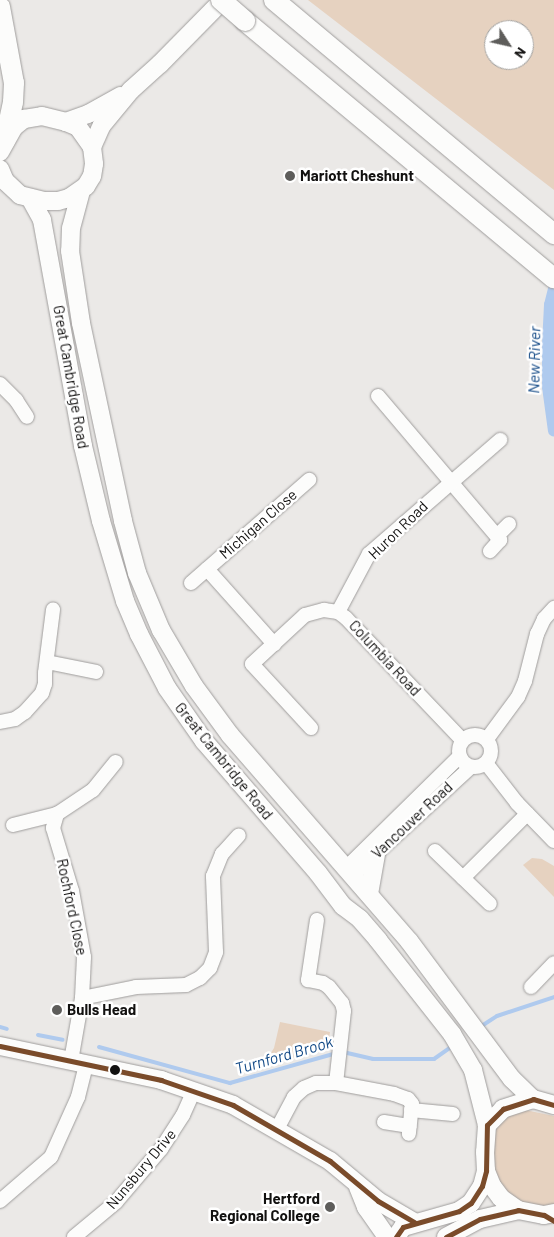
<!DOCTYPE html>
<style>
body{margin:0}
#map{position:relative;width:554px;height:1237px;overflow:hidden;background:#ebe9e7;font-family:Barlow,sans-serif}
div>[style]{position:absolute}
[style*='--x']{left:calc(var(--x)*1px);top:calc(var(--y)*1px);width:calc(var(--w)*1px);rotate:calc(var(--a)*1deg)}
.green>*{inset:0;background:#e6d2c0}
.stream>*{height:4px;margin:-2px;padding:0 2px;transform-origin:2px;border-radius:2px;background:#afcaee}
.canal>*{height:12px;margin:-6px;padding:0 6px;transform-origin:6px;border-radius:6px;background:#afcaee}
.roads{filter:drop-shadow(0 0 1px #9f9d9c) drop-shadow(0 0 1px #9f9d9c)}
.minor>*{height:14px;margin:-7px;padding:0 7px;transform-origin:7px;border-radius:7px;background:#fcfcfb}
.minor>.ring{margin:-7px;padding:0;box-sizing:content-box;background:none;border:14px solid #fcfcfb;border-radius:50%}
.major>*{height:18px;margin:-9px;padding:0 9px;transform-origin:9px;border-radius:9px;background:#fcfcfb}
.highway>*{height:20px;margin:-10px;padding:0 10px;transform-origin:10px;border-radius:10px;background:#fcfcfb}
.bridges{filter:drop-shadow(0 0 1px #9f9d9c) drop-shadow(0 0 1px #9f9d9c)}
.highway-bridge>*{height:20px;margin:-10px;padding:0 10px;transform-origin:10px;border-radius:10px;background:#fcfcfb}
.bus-1>*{height:5px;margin:-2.5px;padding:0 2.5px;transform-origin:2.5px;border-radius:2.5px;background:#7a4b2a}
.dots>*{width:14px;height:14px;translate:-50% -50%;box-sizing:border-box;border:2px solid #fff;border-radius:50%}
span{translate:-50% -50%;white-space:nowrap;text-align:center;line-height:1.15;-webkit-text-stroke:5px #fff;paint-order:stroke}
.poi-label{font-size:15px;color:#121110;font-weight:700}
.left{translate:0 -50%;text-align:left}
.right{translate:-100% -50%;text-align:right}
.street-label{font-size:15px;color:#121110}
.water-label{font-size:16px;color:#124986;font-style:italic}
.north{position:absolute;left:484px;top:20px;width:50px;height:50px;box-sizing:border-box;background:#fff;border:1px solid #a0a09f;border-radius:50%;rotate:125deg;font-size:14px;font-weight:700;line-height:20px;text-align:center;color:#121110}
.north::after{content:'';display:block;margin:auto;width:18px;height:22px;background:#5e5d5b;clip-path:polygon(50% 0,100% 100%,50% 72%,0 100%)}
</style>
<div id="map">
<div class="green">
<div style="clip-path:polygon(evenodd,308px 0,554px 0,554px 190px,308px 0,494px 30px,524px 30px,524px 60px,494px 60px,494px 30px)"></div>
<div style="clip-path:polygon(532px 858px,542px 859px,554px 866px,554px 897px,523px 865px)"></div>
<div style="clip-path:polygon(280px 1022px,330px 1032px,327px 1050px,263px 1065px,274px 1048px)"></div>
<div style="clip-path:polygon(525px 1110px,554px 1116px,554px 1205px,540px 1206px,522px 1202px,513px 1197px,501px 1186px,494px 1171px,494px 1144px,496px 1129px,505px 1117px)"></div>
</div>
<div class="stream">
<div style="--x:0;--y:1027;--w:7;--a:16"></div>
<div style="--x:480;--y:1027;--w:20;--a:-33"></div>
<div style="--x:497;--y:1016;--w:60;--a:-18.4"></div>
<div style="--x:38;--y:1035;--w:25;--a:11"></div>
<div style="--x:99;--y:1047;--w:136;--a:15.4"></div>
<div style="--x:230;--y:1083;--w:111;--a:-15.7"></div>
<div style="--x:343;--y:1052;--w:31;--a:13"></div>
<div style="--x:373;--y:1059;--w:61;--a:0"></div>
<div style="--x:434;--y:1059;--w:24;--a:-35"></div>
</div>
<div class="canal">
<div style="--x:554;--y:289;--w:16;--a:104"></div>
<div style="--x:550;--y:305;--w:40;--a:92.9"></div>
<div style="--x:548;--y:345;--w:42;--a:90"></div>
<div style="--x:548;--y:387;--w:44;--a:82.2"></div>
</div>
<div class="roads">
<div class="minor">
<div style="--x:0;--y:384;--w:23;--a:45"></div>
<div style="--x:16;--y:400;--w:20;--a:57"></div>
<div style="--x:378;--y:396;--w:189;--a:49.7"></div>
<div style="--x:500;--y:540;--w:15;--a:132"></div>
<div style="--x:497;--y:536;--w:17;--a:-45"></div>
<div style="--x:207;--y:569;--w:101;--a:48.2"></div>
<div style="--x:191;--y:583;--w:157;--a:-41.1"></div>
<div style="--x:338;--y:612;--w:66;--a:-61.9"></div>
<div style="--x:369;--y:554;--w:174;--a:-41"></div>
<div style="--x:47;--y:662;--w:50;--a:11.5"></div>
<div style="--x:0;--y:722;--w:15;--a:-11"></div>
<div style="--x:15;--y:719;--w:12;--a:-35"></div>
<div style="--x:25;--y:712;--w:25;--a:-48"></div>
<div style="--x:42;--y:693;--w:9;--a:-72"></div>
<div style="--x:45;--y:684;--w:11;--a:-90"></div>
<div style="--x:45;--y:673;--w:64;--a:-82.8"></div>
<div style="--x:311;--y:728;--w:87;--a:-132.7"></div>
<div style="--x:252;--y:664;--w:72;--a:-42.8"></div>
<div style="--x:305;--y:615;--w:20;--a:-15"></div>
<div style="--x:324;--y:610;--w:14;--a:8"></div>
<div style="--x:338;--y:612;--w:10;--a:37"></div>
<div style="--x:346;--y:618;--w:168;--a:46.4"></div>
<div class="ring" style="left:459px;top:735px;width:18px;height:18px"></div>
<div style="--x:487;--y:739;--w:52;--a:-53.6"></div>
<div style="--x:518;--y:697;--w:17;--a:-66"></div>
<div style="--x:525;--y:681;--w:49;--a:-75.7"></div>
<div style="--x:537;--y:634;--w:17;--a:-65"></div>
<div style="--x:544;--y:619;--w:15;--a:-48"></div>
<div style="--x:486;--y:763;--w:51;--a:52.2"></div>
<div style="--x:517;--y:803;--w:53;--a:45.8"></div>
<div style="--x:13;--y:825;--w:45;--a:-14"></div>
<div style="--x:435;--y:851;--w:76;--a:43.9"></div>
<div style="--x:347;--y:867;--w:158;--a:-44.5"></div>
<div style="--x:353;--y:875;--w:160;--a:-42.5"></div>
<div style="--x:463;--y:878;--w:91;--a:-45"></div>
<div style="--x:317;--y:920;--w:61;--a:98.5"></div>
<div style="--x:308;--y:980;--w:15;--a:11"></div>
<div style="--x:323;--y:983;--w:7;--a:34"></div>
<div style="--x:329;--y:987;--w:21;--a:51"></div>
<div style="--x:342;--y:1003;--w:8;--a:76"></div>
<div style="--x:344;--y:1011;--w:72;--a:96.3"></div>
<div style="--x:531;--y:987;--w:33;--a:-46"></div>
<div style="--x:82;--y:998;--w:55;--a:-11.5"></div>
<div style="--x:136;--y:987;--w:50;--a:-2.3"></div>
<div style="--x:186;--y:985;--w:16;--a:-27"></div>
<div style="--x:200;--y:978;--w:14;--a:-45"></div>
<div style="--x:210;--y:968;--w:17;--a:-69"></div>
<div style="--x:216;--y:952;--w:76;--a:-92.3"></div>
<div style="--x:213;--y:876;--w:24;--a:-68"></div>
<div style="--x:222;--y:854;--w:25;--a:-48"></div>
<div style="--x:71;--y:1061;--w:64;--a:-80.1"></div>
<div style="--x:82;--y:998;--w:41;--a:-87.2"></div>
<div style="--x:84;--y:957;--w:67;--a:-100.3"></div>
<div style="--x:72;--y:891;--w:66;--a:-106.8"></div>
<div style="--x:53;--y:828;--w:15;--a:-74"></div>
<div style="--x:57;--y:814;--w:43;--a:-33.7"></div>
<div style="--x:93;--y:790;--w:36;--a:-51"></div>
<div style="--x:411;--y:1110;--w:42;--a:5.4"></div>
<div style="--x:384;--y:1122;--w:26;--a:9"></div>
<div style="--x:277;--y:1129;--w:36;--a:-62"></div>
<div style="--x:294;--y:1097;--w:13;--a:-42"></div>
<div style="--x:304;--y:1088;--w:13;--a:-23"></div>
<div style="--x:316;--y:1083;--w:20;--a:0"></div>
<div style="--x:336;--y:1083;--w:59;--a:10.7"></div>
<div style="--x:394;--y:1094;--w:15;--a:20"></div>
<div style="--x:408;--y:1099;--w:6;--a:51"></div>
<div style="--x:412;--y:1104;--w:30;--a:96"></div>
<div style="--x:0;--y:1201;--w:67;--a:-40.8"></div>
<div style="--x:51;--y:1157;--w:66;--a:-65.8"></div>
<div style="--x:78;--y:1097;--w:33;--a:-76"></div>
<div style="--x:74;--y:1237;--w:55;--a:-39.8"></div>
<div style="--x:116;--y:1202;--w:70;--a:-49.7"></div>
<div style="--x:161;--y:1149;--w:40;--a:-57.1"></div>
<div style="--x:183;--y:1115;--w:27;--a:-66"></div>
</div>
<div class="major">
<div style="--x:66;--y:122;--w:23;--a:-20"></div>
<div style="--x:88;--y:114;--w:37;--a:-29"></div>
<div style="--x:92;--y:147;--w:24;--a:-66"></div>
<div style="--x:102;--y:125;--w:45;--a:-50.4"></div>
<div style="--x:131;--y:90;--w:39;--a:-42"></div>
<div style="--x:160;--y:64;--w:90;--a:-45.5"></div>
<div style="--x:0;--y:152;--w:29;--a:-61"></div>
<div style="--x:14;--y:127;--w:13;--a:-39"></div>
<div style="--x:24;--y:119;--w:18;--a:-9"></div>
<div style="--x:42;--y:116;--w:25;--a:14"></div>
<div style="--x:66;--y:122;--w:13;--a:23"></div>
<div style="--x:78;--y:127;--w:24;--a:55"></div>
<div style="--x:92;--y:147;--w:17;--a:83"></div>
<div style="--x:94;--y:164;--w:12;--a:99"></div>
<div style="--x:92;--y:176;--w:12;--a:121"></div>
<div style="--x:86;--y:186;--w:21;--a:145"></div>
<div style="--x:69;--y:198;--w:11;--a:165"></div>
<div style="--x:58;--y:201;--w:14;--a:180"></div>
<div style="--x:44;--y:201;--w:25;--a:-166"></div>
<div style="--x:20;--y:195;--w:21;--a:-137"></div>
<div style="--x:5;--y:181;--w:13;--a:-113"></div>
<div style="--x:81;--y:191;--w:38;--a:105"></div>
<div style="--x:71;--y:228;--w:23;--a:92"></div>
<div style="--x:70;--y:251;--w:73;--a:81.3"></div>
<div style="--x:81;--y:323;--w:202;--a:78"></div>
<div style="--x:123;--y:521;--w:54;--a:74.9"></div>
<div style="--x:137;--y:573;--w:62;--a:67.2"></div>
<div style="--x:161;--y:630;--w:65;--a:59.5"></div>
<div style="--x:194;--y:686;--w:61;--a:53.7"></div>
<div style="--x:230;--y:735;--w:273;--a:49"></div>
<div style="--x:409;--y:941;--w:172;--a:53.3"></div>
<div style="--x:512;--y:1079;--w:29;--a:44"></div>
<div style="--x:30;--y:198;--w:25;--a:61"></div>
<div style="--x:42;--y:220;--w:230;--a:79.7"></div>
<div style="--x:83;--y:446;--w:77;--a:76.5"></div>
<div style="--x:101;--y:521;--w:84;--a:73.3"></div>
<div style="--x:125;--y:601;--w:36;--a:67"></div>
<div style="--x:139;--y:634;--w:61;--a:62.6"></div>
<div style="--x:167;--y:688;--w:65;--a:55.1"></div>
<div style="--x:204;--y:741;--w:174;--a:49.2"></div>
<div style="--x:318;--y:873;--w:41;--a:52.9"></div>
<div style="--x:343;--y:906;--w:21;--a:37"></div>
<div style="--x:360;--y:919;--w:28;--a:49"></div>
<div style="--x:378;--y:940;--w:120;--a:51.8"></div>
<div style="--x:452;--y:1034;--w:42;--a:59.7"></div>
<div style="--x:473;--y:1070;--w:57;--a:75.7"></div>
<div style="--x:369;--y:894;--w:40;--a:-80"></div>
<div style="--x:0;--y:1046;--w:165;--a:11.9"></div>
<div style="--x:161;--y:1080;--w:76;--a:19.1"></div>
<div style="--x:233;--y:1105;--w:112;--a:30"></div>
<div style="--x:330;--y:1161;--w:62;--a:39.8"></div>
<div style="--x:378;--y:1201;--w:42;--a:30.3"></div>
<div style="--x:554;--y:1105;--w:22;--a:-164"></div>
<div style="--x:533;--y:1099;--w:32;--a:162"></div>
<div style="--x:503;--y:1109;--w:23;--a:135"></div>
<div style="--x:487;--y:1125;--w:27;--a:94"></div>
<div style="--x:485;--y:1152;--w:19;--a:87"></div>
<div style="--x:486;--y:1171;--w:16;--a:68"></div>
<div style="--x:492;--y:1186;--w:15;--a:53"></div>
<div style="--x:501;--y:1198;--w:21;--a:35"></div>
<div style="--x:518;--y:1210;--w:26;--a:11"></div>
<div style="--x:544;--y:1215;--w:10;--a:-11"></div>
<div style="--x:358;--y:1187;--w:22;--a:68"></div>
<div style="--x:366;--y:1207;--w:37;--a:55"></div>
<div style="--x:396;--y:1237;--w:12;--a:-55"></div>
<div style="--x:403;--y:1227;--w:58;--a:-15.9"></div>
<div style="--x:459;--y:1211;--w:14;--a:-34"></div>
<div style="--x:471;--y:1203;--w:20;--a:-57"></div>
<div style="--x:482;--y:1186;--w:16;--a:-75"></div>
<div style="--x:446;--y:1237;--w:38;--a:-28"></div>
<div style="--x:480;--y:1219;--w:39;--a:-13"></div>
</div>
<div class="highway">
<div style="--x:274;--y:0;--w:365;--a:39.9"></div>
<div style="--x:0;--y:7;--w:77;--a:79.6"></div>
<div style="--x:14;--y:83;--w:19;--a:93"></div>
<div style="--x:13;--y:102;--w:39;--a:102"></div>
<div style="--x:245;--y:21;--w:402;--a:39.8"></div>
</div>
</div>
<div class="bridges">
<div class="highway-bridge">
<div style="--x:221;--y:0;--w:32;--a:41"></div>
</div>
</div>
<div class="bus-1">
<div style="--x:0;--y:1046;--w:165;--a:11.9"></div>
<div style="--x:161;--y:1080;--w:76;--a:19.1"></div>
<div style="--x:233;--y:1105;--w:112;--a:30"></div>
<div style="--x:330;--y:1161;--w:62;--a:39.8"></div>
<div style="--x:378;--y:1201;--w:42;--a:30.3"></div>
<div style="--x:396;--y:1237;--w:12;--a:-55"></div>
<div style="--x:403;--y:1227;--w:58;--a:-15.9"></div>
<div style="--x:459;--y:1211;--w:14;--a:-34"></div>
<div style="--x:471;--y:1203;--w:20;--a:-57"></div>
<div style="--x:482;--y:1186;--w:16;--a:-75"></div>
<div style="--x:486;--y:1171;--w:46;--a:-88.8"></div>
<div style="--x:487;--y:1125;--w:23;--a:-45"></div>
<div style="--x:503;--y:1109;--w:32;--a:-18"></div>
<div style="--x:533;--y:1099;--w:22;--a:16"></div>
<div style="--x:446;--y:1237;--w:38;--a:-28"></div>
<div style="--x:480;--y:1219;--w:39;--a:-13"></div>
<div style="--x:518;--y:1210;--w:26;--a:11"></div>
<div style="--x:544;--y:1215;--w:12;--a:31"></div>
</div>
<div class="dots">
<div style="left:290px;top:176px;background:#5e5d5b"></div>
<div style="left:57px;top:1010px;background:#5e5d5b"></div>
<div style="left:115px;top:1070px;background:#121110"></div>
<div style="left:330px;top:1207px;background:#5e5d5b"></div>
</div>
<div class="poi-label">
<span class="left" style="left:300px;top:176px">Mariott Cheshunt</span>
<span class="left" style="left:67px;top:1010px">Bulls Head</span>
<span class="right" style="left:320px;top:1207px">Hertford<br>Regional College</span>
</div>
<div class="street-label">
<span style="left:71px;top:377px;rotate:80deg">Great Cambridge Road</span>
<span style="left:258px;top:524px;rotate:-41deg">Michigan Close</span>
<span style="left:398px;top:530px;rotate:-44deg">Huron Road</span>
<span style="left:385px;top:658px;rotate:47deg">Columbia Road</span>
<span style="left:224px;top:761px;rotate:51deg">Great Cambridge Road</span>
<span style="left:412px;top:820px;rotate:-43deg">Vancouver Road</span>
<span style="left:72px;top:907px;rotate:78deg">Rochford Close</span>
<span style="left:141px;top:1169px;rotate:-50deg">Nunsbury Drive</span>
</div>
<div class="water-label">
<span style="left:534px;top:360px;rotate:-89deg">New River</span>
<span style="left:284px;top:1055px;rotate:-16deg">Turnford Brook</span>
</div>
<div class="north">N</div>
</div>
